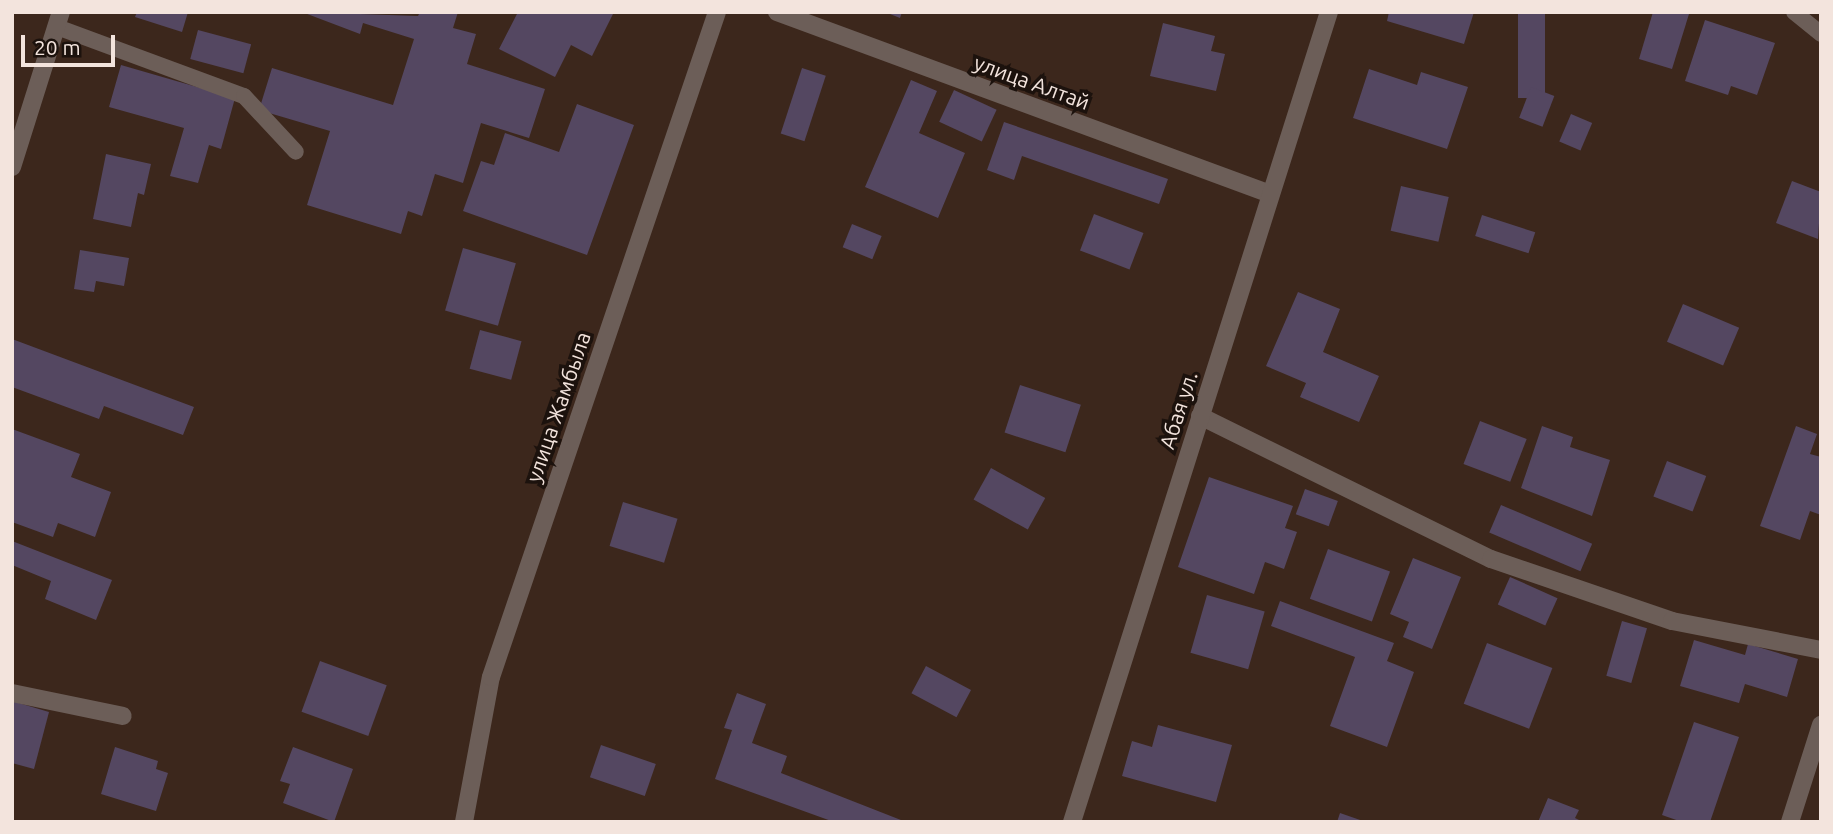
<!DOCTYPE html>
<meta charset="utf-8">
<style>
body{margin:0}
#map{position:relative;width:1833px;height:834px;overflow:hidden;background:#3c271c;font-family:Ubuntu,sans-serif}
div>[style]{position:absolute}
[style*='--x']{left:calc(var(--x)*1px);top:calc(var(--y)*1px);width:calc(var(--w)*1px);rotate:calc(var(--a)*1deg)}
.building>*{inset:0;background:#544761;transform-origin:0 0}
.service>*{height:16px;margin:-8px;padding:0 8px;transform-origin:8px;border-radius:8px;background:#6c5e58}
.minor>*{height:18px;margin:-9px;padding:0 9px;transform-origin:9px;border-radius:9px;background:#6c5e58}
.tertiary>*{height:18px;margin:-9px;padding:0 9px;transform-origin:9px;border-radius:9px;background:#6c5e58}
span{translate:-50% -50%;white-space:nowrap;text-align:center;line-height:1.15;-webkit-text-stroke:7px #1c120d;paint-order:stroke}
.street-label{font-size:21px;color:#f3e4dd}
.frame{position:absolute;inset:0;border:14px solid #f3e4dd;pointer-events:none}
.scale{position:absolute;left:21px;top:35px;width:94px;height:32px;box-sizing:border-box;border:4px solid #f3e4dd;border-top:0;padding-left:9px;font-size:21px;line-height:24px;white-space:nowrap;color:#f3e4dd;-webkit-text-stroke:5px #1c120d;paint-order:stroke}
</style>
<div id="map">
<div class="building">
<div style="clip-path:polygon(137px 12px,188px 12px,182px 32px,135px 17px)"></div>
<div style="clip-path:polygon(302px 12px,418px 16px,420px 12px,458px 12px,453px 28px,476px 34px,467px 64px,545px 89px,529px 138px,481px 123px,463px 183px,435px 174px,422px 216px,408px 211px,401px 234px,307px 205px,330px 131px,259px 110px,272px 68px,393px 105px,414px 39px,363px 23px,360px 34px)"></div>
<div style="clip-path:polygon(518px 12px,614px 12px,592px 56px,571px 45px,555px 77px,499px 49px)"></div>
<div style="clip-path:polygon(885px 12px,902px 12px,900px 18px)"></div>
<div style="clip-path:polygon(1389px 12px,1474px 12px,1464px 44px,1387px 21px)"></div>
<div style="left:1518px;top:12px;width:27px;height:86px"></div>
<div style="clip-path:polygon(1653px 12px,1689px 14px,1672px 69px,1639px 59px)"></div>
<div style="clip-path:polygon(1705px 20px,1775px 43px,1757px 95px,1731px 86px,1728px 95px,1685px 81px)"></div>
<div style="clip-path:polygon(1163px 23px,1215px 36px,1211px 51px,1225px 54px,1216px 91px,1150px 76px)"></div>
<div style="left:198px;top:30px;width:55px;height:30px;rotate:15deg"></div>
<div style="clip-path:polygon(121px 65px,235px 98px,221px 149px,209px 145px,198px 183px,170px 176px,184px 128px,109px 107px)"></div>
<div style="left:802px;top:68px;width:25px;height:69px;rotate:18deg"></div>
<div style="clip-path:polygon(1369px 69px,1417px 85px,1421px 72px,1468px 87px,1447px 149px,1353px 118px)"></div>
<div style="clip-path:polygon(911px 80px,937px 91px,919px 133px,965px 153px,938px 218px,865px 187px)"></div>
<div style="left:1531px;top:87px;width:25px;height:33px;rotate:21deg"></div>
<div style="left:954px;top:90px;width:47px;height:35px;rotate:25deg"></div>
<div style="clip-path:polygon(577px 104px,634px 125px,587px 255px,463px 211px,481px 161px,494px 165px,505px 133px,559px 152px)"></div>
<div style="left:1571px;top:114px;width:23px;height:30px;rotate:23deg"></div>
<div style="clip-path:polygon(1004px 122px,1168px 179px,1159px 204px,1022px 156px,1014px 180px,987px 170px)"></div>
<div style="clip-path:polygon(106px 154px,151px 164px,144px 195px,138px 193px,131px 227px,93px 219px)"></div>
<div style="clip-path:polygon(1792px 181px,1821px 192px,1818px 239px,1776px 223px)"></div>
<div style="left:1401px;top:186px;width:49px;height:46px;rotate:13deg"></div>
<div style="left:1094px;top:214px;width:53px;height:39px;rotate:21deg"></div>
<div style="left:1482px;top:215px;width:56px;height:22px;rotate:18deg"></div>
<div style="left:852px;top:224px;width:32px;height:25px;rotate:22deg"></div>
<div style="left:463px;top:248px;width:55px;height:65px;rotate:16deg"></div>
<div style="clip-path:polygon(80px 250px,129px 258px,124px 286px,96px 281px,94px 292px,74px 289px)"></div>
<div style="clip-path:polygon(1298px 292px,1340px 309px,1323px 352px,1379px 376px,1359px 422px,1300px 397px,1306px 383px,1266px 366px)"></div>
<div style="left:1683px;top:304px;width:61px;height:41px;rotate:23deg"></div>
<div style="left:480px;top:330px;width:43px;height:40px;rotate:15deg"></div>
<div style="clip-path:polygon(12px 339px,194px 407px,183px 435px,104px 406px,99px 419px,12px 387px)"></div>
<div style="left:1020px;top:385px;width:64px;height:50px;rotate:18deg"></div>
<div style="left:1480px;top:421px;width:50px;height:46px;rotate:21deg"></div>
<div style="clip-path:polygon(1542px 426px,1573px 437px,1570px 447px,1610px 460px,1592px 516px,1521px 488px)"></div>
<div style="clip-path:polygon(1796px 426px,1817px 434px,1810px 454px,1821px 457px,1821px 515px,1810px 511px,1800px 540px,1760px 526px)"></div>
<div style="clip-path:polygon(12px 429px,80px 454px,71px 477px,111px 492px,95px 537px,58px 523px,53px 537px,12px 522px)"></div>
<div style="left:1667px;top:461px;width:42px;height:38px;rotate:21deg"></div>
<div style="left:991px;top:468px;width:62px;height:36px;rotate:29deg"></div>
<div style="clip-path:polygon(1209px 477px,1293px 506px,1285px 528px,1297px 532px,1284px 569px,1265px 562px,1254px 594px,1178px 567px)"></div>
<div style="left:1305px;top:489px;width:35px;height:27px;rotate:20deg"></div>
<div style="left:623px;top:502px;width:57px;height:46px;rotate:17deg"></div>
<div style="left:1501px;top:505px;width:99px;height:30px;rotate:23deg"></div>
<div style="clip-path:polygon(12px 541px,112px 580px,96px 620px,45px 599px,51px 581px,12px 565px)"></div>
<div style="left:1328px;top:549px;width:66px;height:53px;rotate:20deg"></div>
<div style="clip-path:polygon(1413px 558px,1461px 577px,1432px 649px,1403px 637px,1409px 622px,1390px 614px)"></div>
<div style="left:1510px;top:577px;width:52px;height:30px;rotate:24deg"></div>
<div style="left:1207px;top:595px;width:60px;height:60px;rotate:16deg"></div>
<div style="clip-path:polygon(1280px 601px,1394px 643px,1387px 661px,1414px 672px,1387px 747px,1330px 726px,1355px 657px,1271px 626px)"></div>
<div style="left:1622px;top:621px;width:26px;height:57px;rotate:16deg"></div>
<div style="clip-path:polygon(1694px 640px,1745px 655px,1748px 644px,1798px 659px,1787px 697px,1745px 684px,1739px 703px,1680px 686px)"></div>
<div style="left:1487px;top:643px;width:70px;height:65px;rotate:21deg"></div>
<div style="left:320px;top:661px;width:71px;height:54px;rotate:20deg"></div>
<div style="left:926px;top:666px;width:51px;height:31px;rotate:28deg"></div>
<div style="clip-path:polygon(737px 693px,766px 704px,752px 743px,787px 756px,781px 773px,906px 822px,834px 822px,715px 779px,732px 730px,724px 728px)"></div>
<div style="clip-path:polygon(12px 701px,49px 712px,34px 769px,12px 763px)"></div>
<div style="clip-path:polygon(1694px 722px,1739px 737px,1710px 822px,1682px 822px,1662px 815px)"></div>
<div style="clip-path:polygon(1158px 725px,1232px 745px,1216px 802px,1122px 776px,1132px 741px,1152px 747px)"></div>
<div style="left:601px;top:745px;width:58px;height:34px;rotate:19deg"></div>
<div style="clip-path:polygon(115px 747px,158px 761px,156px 769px,168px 773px,156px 811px,101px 794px)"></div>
<div style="clip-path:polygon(293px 747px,353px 769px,334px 822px,283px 803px,290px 784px,280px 781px)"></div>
<div style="clip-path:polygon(1548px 798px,1579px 810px,1575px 818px,1583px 822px,1538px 822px)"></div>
<div style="clip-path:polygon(1340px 813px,1363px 821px,1363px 822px,1337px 822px)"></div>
</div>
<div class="service">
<div style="--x:1794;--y:12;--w:35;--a:39"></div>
<div style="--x:57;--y:27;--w:199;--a:20.3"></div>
<div style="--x:244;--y:96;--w:76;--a:47.1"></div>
</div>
<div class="minor">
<div style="--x:777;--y:12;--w:526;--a:20.26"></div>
<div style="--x:12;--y:167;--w:163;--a:-72.5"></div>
<div style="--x:1200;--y:416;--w:324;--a:26.2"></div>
<div style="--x:1491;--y:559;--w:191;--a:18.9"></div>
<div style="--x:1672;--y:621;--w:152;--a:11"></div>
<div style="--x:12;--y:693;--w:113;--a:11.7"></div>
<div style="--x:464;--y:822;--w:147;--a:-79.5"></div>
<div style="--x:491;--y:677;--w:702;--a:-71.23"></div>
<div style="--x:1072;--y:822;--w:850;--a:-72.4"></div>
</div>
<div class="tertiary">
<div style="--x:1790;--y:822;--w:102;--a:-72.3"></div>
</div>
<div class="street-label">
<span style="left:1032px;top:82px;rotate:20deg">улица Алтай</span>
<span style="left:558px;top:407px;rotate:-71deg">улица Жамбыла</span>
<span style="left:1178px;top:410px;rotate:-72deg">Абая ул.</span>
</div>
<div class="frame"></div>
<div class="scale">20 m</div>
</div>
